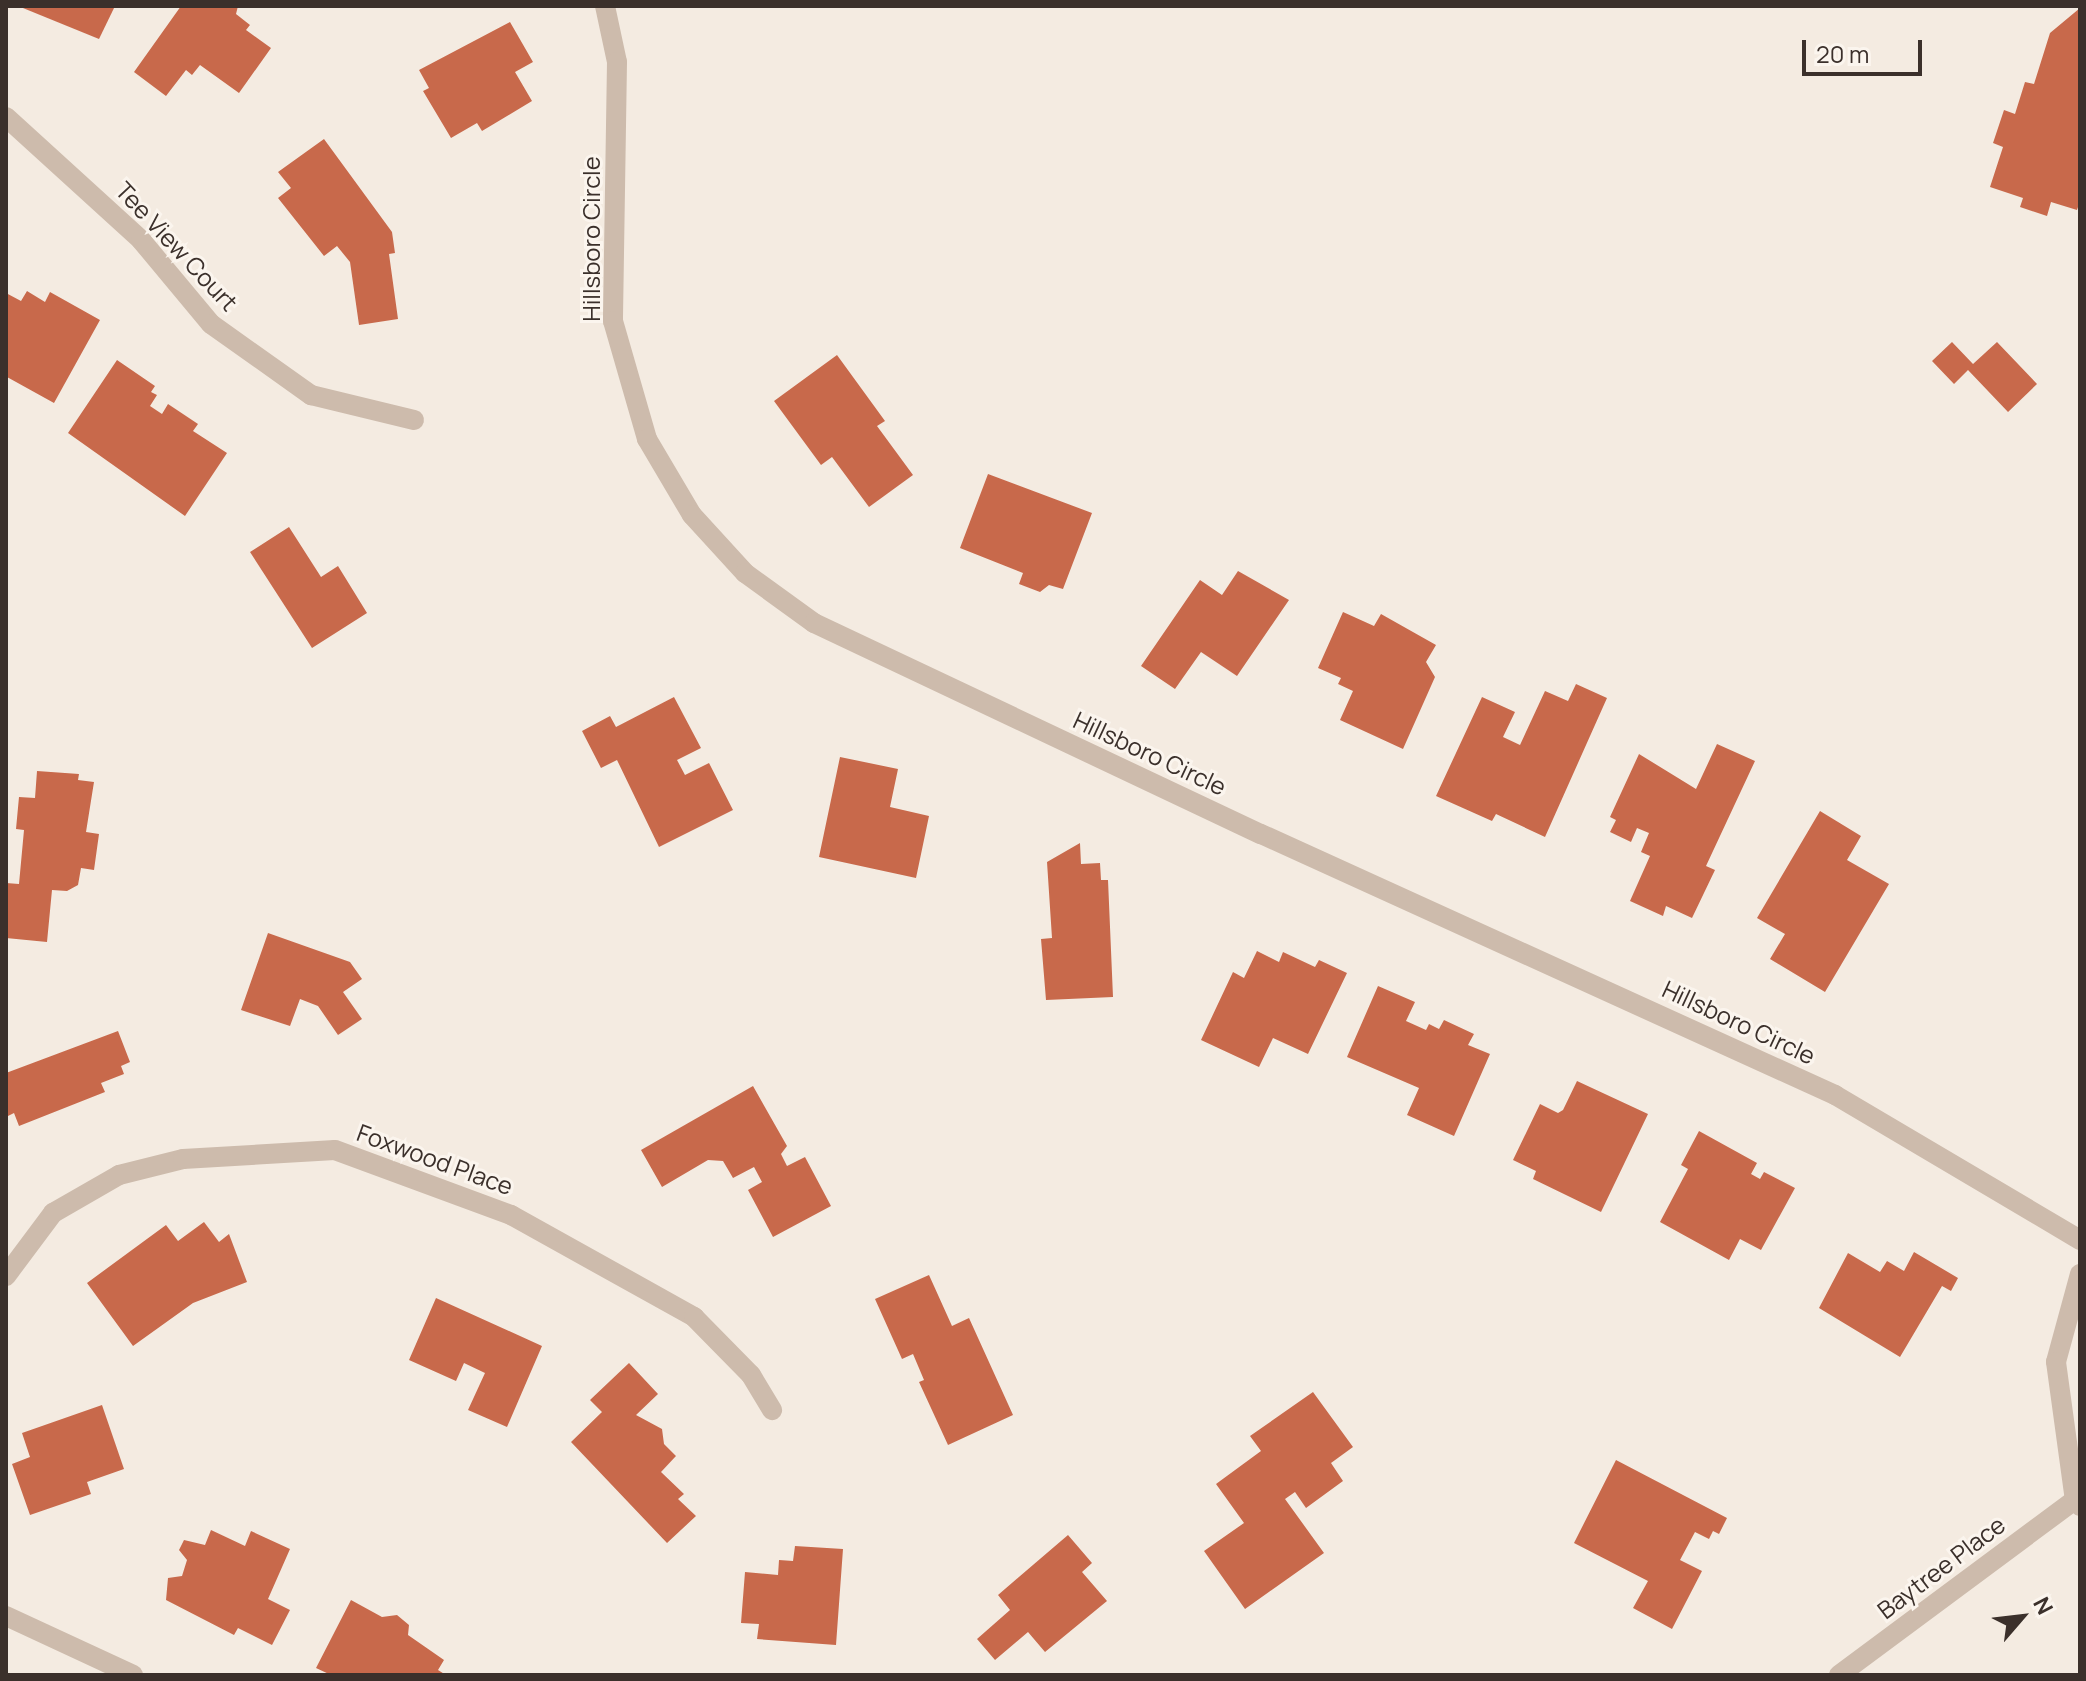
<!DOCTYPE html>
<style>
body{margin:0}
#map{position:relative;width:2086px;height:1681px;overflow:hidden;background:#f4ebe1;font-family:Manrope,sans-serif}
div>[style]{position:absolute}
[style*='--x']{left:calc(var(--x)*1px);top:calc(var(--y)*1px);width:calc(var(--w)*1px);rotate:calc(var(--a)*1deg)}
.building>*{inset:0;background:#c8694b}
.minor>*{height:20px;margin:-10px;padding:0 10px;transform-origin:10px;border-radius:10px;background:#cdbbac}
span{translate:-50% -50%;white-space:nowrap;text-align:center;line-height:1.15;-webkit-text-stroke:6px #fbf5ee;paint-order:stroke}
.street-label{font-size:24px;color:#3b302b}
.frame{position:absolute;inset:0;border:8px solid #3b302b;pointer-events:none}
.north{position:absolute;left:1982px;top:1577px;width:80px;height:80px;-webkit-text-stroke:6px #fbf5ee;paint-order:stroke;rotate:62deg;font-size:22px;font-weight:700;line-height:32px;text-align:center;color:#3b302b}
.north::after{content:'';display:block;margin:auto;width:28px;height:36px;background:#3b302b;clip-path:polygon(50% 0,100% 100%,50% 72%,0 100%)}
.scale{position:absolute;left:1802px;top:40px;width:120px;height:36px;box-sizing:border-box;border:4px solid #3b302b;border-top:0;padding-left:10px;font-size:24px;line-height:28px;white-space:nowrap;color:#3b302b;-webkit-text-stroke:6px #fbf5ee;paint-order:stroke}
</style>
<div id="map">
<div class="building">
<div style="clip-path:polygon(18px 6px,115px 6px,99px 39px)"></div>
<div style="clip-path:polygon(181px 6px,238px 6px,236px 14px,250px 25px,246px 30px,271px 48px,239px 93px,200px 65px,192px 75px,186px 70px,166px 96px,134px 72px)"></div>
<div style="clip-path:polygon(2080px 8px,2080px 201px,2077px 210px,2051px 202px,2047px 216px,2020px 207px,2023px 198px,1990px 187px,2003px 147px,1993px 143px,2004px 110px,2015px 114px,2025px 82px,2034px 84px,2050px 33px)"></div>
<div style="clip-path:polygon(510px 22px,533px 62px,515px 72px,532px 101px,482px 131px,477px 123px,451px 138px,423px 91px,429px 88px,419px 70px)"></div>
<div style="clip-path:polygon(324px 139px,392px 232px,395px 253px,389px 254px,398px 319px,359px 325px,350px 262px,337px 246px,324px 256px,278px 198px,291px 188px,278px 172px)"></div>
<div style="clip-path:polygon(27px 291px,45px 302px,50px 292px,100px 320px,54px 403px,7px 377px,6px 293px,21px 301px)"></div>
<div style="clip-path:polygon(1952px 342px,1973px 364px,1997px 342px,2037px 384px,2008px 412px,1968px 370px,1954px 384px,1932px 361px)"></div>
<div style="clip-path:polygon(837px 355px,885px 421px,877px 426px,913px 475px,869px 507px,832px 457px,821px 465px,774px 401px)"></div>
<div style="clip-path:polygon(117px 360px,155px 386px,151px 392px,157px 395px,150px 406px,162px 414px,168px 404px,198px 424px,193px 431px,227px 453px,185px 516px,68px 433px)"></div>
<div style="clip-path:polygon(988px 474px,1092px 513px,1063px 589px,1049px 585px,1040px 592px,1019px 584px,1023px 573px,960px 548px)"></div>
<div style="clip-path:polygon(289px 527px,321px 577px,338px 566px,367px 613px,312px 648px,250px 552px)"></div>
<div style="clip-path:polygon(1238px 571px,1289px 600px,1237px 676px,1201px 652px,1175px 689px,1141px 666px,1200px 580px,1222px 595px)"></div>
<div style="clip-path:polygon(1343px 612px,1374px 626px,1381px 614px,1436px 645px,1426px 662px,1435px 677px,1403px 749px,1340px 720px,1353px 691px,1338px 684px,1341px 678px,1318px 668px)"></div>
<div style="clip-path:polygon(1576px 684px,1607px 698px,1545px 837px,1496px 814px,1492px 821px,1436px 796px,1482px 697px,1515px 712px,1503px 737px,1520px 745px,1545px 691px,1568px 701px)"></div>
<div style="clip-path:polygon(674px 697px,701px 748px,677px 760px,685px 775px,709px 763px,733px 810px,659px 847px,617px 760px,601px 768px,582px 731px,610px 716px,616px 727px)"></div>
<div style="clip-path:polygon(1717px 744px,1755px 761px,1706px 866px,1715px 870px,1692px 918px,1666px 906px,1663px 916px,1630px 901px,1650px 856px,1641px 852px,1649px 833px,1637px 828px,1631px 842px,1610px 832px,1616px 820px,1610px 817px,1639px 754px,1696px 789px)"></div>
<div style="clip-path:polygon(840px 757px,898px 769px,890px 807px,929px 816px,916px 878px,819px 857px)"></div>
<div style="clip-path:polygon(37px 771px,79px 774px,78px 780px,94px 782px,86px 832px,99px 834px,94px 870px,81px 868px,78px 885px,67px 891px,52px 890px,47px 942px,6px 938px,6px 883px,19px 884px,24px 830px,16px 829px,19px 797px,35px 798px)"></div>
<div style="clip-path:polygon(1820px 811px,1861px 836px,1847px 860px,1889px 884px,1825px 992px,1770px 959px,1785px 934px,1757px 918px)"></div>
<div style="clip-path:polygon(1080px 843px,1081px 864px,1100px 863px,1101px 880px,1108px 880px,1113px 997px,1046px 1000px,1041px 939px,1052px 938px,1047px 862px)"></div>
<div style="clip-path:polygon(268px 933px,350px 962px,362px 979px,343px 992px,362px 1019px,338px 1035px,318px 1006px,300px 999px,290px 1026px,241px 1010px)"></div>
<div style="clip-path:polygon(1257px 951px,1279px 962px,1283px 952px,1315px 967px,1319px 960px,1347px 973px,1308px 1054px,1273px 1038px,1259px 1067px,1201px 1040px,1233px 972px,1244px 978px)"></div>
<div style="clip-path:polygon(1378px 986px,1415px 1002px,1406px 1021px,1426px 1030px,1429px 1024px,1439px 1029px,1444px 1020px,1474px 1034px,1468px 1045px,1490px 1054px,1454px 1136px,1407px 1115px,1419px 1088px,1347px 1057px)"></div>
<div style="clip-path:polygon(118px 1031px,130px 1062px,121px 1066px,124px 1074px,101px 1083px,105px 1092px,19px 1126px,14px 1113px,6px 1117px,6px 1073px)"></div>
<div style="clip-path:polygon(1577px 1081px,1648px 1114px,1601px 1212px,1533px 1179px,1536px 1171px,1513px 1160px,1540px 1104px,1558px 1113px,1563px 1110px)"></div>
<div style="clip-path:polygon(753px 1086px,787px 1146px,781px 1154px,787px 1166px,805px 1157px,831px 1206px,773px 1237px,748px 1190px,762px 1182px,754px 1167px,733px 1178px,723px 1161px,708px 1160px,662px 1187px,641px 1150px)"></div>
<div style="clip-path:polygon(1699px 1131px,1757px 1163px,1751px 1174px,1760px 1179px,1764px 1172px,1795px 1188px,1761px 1250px,1740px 1239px,1729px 1260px,1660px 1222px,1688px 1169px,1681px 1165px)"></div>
<div style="clip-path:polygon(204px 1222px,219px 1242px,229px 1234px,247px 1282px,193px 1303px,133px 1346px,87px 1283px,166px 1225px,178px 1241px)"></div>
<div style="clip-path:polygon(1914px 1252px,1958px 1278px,1951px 1291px,1942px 1286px,1900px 1357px,1819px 1308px,1848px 1253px,1880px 1272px,1887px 1261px,1904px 1271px)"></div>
<div style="clip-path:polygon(929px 1275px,952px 1326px,969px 1318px,1013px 1415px,948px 1445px,919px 1382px,924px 1380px,913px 1354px,902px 1359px,875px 1299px)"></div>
<div style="clip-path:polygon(436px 1298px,542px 1346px,507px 1427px,468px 1410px,485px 1373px,464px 1363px,456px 1381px,409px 1360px)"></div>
<div style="clip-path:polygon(629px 1363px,658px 1394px,636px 1415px,662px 1429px,664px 1444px,676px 1456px,661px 1472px,684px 1494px,678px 1499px,696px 1516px,667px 1543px,571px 1442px,602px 1412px,590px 1400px)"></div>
<div style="clip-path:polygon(1313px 1392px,1353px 1447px,1331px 1463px,1343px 1481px,1306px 1508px,1295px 1492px,1285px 1499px,1324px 1553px,1245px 1609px,1204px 1551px,1244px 1523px,1216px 1484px,1261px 1451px,1250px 1436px)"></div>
<div style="clip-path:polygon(102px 1405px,124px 1469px,87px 1482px,91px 1494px,30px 1515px,12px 1464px,30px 1457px,22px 1433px)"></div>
<div style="clip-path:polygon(1616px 1460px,1727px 1518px,1719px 1534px,1713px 1531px,1709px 1539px,1695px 1532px,1680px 1560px,1702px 1571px,1672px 1629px,1633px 1608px,1648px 1581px,1574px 1543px)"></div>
<div style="clip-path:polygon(211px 1530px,245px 1546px,251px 1531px,290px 1549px,268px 1599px,290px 1610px,272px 1645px,238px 1628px,234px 1635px,166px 1600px,168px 1578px,182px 1576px,187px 1560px,179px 1550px,184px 1540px,205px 1545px)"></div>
<div style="clip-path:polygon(1068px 1535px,1092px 1563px,1082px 1572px,1107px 1601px,1045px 1652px,1028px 1632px,995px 1660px,977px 1639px,1010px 1610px,998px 1595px)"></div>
<div style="clip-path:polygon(795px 1546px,843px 1549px,836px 1645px,757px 1639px,759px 1624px,741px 1623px,745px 1572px,778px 1575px,779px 1560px,793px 1561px)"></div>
<div style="clip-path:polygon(351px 1600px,382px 1617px,397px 1615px,409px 1625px,408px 1635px,444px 1660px,438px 1670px,446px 1675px,331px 1675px,316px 1668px)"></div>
</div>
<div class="minor">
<div style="--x:605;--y:6;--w:57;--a:77.9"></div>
<div style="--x:617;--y:62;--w:259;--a:90.9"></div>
<div style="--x:613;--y:321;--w:123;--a:73.9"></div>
<div style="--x:647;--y:439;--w:88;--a:59.4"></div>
<div style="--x:692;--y:515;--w:79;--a:47.6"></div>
<div style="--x:745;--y:573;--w:85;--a:35.9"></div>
<div style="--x:814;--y:623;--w:494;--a:25.3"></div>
<div style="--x:1261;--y:834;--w:631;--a:24.45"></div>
<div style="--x:1835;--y:1095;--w:285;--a:30.6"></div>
<div style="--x:6;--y:117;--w:183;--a:42.3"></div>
<div style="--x:141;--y:240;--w:109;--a:50.2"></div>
<div style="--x:211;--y:324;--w:123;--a:35.4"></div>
<div style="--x:311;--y:395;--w:106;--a:13.6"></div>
<div style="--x:2080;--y:1274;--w:91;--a:105.3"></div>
<div style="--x:2056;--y:1362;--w:139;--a:82.2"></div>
<div style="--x:2075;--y:1500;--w:8;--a:50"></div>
<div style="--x:6;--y:1276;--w:79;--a:-53.3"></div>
<div style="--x:53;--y:1213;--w:76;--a:-29.9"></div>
<div style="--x:119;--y:1175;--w:66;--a:-14"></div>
<div style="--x:183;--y:1159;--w:152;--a:-3.4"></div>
<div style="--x:335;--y:1150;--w:188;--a:20.3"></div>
<div style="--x:511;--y:1215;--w:210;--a:29.1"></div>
<div style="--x:694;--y:1317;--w:81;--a:45.5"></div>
<div style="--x:751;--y:1375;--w:41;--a:59"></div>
<div style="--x:6;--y:1616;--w:140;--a:24.9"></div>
<div style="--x:1839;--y:1675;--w:294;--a:-36.6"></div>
</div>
<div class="street-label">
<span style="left:591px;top:239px;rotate:-90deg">Hillsboro Circle</span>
<span style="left:177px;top:246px;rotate:47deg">Tee View Court</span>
<span style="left:1150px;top:753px;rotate:25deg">Hillsboro Circle</span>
<span style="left:1739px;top:1022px;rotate:25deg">Hillsboro Circle</span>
<span style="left:435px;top:1159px;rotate:20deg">Foxwood Place</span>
<span style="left:1941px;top:1567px;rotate:-37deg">Baytree Place</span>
</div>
<div class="frame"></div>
<div class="north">N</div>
<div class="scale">20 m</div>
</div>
